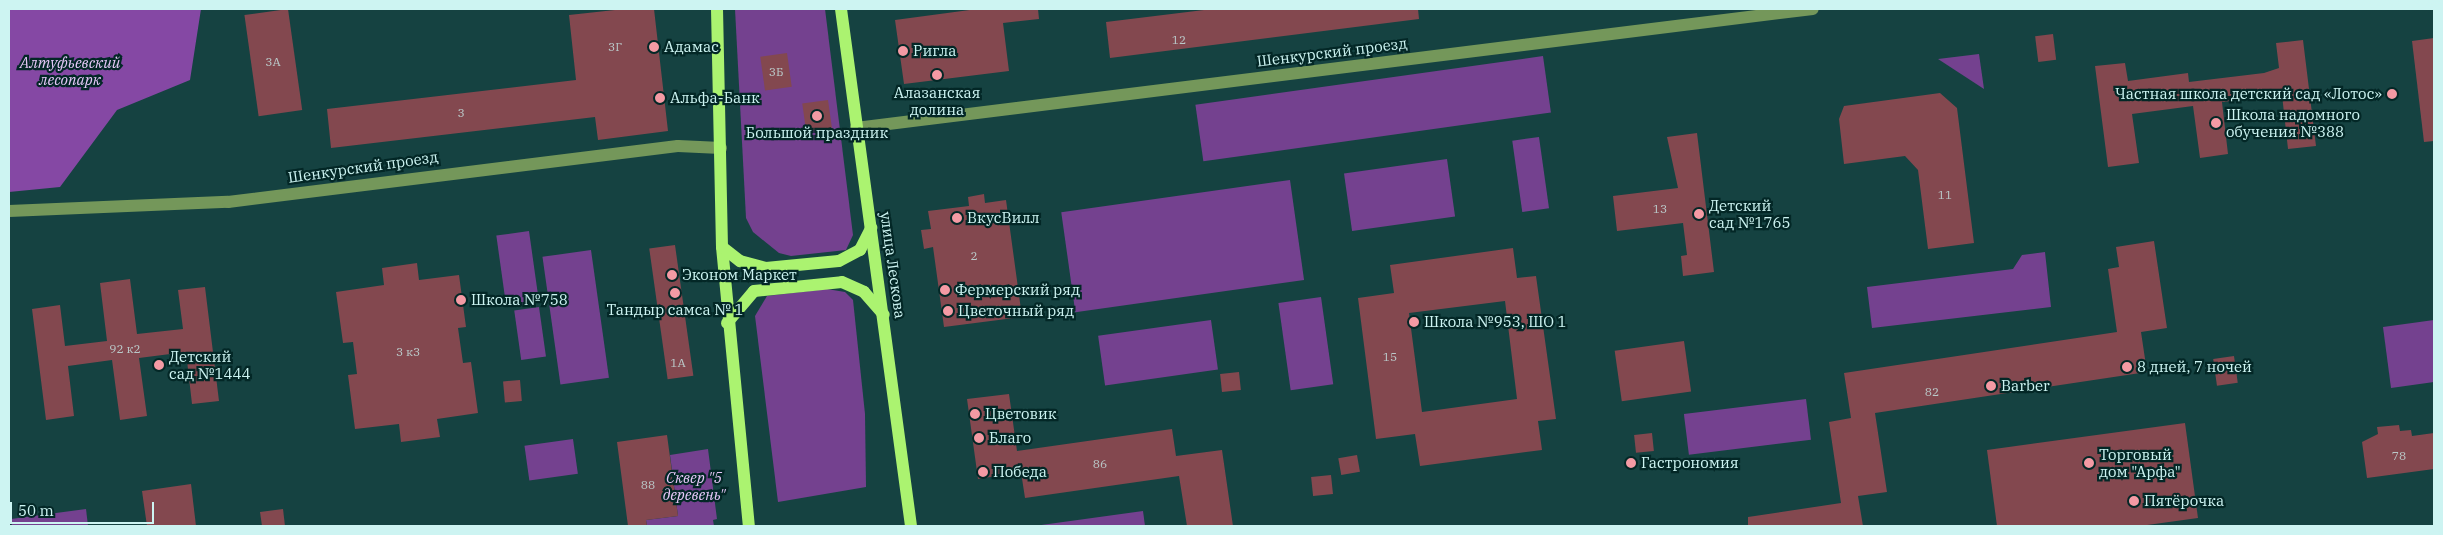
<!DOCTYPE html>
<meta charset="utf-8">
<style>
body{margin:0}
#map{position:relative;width:2443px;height:535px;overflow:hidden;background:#154241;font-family:"IBM Plex Serif",serif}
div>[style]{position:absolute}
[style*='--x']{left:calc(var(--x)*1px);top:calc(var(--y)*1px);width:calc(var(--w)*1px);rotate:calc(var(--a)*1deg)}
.green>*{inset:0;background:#74418f;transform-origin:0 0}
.forest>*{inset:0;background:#8548a4}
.building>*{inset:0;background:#83484f;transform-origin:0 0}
.minor>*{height:12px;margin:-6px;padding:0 6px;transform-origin:6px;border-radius:6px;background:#74975a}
.major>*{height:12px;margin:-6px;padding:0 6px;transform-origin:6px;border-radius:6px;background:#abf370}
.dots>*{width:14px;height:14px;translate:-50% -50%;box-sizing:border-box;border:2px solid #032726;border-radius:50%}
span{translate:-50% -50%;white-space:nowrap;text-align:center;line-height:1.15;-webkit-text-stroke:4.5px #032726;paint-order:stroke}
.number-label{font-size:12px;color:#bac9c9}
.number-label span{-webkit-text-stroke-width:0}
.poi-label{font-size:15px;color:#cdf4f2}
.left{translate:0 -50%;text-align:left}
.right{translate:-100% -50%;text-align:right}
.street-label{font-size:15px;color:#cdf4f2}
.park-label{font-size:15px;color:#e6c8f8;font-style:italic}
.frame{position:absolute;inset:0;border:10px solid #cdf4f2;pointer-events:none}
.scale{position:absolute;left:10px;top:502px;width:144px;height:22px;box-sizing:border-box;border:2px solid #cdf4f2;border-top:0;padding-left:6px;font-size:15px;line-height:18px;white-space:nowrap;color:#cdf4f2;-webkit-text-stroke:4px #032726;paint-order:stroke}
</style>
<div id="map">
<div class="green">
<div style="clip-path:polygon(735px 9px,825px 9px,853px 235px,846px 250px,791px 256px,779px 253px,753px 232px,746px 218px)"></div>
<div style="clip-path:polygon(1979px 54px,1984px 89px,1938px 59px)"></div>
<div style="left:1543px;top:56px;width:57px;height:351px;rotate:82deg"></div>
<div style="left:1539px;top:137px;width:72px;height:27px;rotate:82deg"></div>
<div style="left:1447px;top:159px;width:58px;height:104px;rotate:82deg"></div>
<div style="left:1290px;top:180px;width:101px;height:231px;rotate:82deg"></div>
<div style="left:529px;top:231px;width:72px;height:33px;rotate:82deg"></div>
<div style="left:591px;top:250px;width:129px;height:49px;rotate:82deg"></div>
<div style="clip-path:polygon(2045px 252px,2051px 307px,1872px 328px,1867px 287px,2013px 269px,2022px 255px)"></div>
<div style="clip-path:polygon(827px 289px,845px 292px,853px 300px,865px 414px,866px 487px,778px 502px,755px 316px,767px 296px)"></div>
<div style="left:1321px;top:297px;width:88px;height:43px;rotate:82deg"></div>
<div style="left:539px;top:307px;width:50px;height:25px;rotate:82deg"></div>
<div style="left:1211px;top:320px;width:50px;height:114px;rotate:82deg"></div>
<div style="clip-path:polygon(2434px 320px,2434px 382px,2391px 388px,2383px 327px)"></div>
<div style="left:1806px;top:399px;width:41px;height:123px;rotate:83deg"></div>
<div style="left:573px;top:439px;width:35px;height:49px;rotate:82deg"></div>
<div style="clip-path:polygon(708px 449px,717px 519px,713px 520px,714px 526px,647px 526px,646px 520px,678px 516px,670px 455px)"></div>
<div style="clip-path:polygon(86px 509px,88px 526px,12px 526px,11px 519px)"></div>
<div style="clip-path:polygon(1143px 511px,1145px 526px,1034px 526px)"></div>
</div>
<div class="forest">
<div style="clip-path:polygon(9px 9px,201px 9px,190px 80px,117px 110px,60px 187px,9px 192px)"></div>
</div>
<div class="building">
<div style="left:288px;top:9px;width:102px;height:44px;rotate:82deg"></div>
<div style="clip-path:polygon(624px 9px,654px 9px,668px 131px,598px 140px,595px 117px,331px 148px,327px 109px,576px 80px,569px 15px)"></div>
<div style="clip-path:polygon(977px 9px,1038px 9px,1039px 19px,1003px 23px,1009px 71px,904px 84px,895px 20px)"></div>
<div style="clip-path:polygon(1418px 9px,1419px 19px,1110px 58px,1106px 22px,1212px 9px)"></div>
<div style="left:2053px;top:34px;width:26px;height:18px;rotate:83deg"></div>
<div style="clip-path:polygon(2434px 38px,2434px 141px,2424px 142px,2412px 41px)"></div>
<div style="clip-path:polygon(2303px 40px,2316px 146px,2288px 149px,2282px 95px,2222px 102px,2228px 154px,2200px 158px,2193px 106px,2132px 114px,2139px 163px,2108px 167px,2095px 66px,2125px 63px,2128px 81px,2188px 73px,2189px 82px,2264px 73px,2279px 68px,2276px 43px)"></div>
<div style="left:787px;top:53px;width:34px;height:27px;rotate:82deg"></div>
<div style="clip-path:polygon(1940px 93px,1957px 108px,1974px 243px,1928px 249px,1918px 170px,1905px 156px,1844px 164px,1839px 119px,1844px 106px)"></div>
<div style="left:828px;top:100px;width:28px;height:26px;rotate:82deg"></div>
<div style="clip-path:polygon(1697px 133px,1714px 272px,1683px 276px,1681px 256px,1687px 255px,1683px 223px,1617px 231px,1613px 196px,1678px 188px,1667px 137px)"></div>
<div style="clip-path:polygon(984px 194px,985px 203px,1006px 200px,1022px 317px,944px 327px,933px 247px,924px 249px,921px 230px,931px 229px,928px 211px,969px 206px,968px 197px)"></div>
<div style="clip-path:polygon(2154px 241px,2167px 328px,2141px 332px,2147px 372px,1875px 413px,1887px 492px,1858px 496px,1863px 526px,1748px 526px,1748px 517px,1841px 503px,1829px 422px,1851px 418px,1844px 373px,2117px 332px,2108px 269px,2119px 267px,2116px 247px)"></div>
<div style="left:675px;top:245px;width:132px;height:26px;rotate:82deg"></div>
<div style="clip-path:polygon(evenodd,1513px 248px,1517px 278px,1536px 276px,1556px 419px,1538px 421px,1542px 450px,1420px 466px,1415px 434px,1376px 439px,1358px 298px,1394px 293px,1390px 265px,1513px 248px,1505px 301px,1517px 399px,1422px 412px,1409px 313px,1505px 301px)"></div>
<div style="clip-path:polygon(417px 263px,419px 280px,459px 275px,466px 327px,458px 328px,463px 363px,471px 362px,478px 413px,437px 419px,440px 437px,401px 442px,399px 424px,355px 429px,348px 375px,357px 374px,353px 342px,343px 343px,336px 292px,384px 285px,382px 268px)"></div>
<div style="clip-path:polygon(130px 279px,137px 334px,183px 329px,178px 290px,205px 287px,219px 401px,192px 404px,186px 352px,139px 358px,147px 416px,120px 420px,112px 360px,68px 366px,74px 416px,46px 420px,32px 309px,60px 305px,65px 346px,107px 341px,100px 283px)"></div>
<div style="left:1684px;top:341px;width:51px;height:70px;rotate:82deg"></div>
<div style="left:2234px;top:356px;width:27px;height:21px;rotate:82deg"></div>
<div style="left:1239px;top:372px;width:18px;height:19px;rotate:84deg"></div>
<div style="left:520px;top:380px;width:21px;height:17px;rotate:85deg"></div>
<div style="clip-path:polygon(1009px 394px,1017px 451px,1172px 429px,1176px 456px,1222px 450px,1233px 526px,1187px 526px,1179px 476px,1025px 498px,1021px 472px,978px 479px,967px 399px)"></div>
<div style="clip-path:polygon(2185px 423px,2198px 518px,2140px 526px,1997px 526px,1987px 450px)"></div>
<div style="clip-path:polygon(2399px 425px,2400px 431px,2411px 430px,2412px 436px,2434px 433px,2434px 469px,2367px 478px,2362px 442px,2378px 434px,2377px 427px)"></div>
<div style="left:1652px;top:433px;width:18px;height:18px;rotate:84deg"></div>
<div style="clip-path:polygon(667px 435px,678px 516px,646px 520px,647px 526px,628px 526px,617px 442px)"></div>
<div style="left:1357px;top:455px;width:17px;height:19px;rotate:80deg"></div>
<div style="left:1331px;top:475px;width:19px;height:20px;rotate:84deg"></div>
<div style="clip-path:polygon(191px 484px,196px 526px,147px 526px,142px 491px)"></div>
<div style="clip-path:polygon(283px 509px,285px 526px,262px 526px,260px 512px)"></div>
</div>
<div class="minor">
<div style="--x:856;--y:128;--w:964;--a:-7.09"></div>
<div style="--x:9;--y:211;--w:219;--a:-2.4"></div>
<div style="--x:228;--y:202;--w:453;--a:-7.1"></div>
<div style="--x:678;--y:146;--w:43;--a:2.7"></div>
</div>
<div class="major">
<div style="--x:717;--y:9;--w:238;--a:88.8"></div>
<div style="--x:722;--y:247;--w:280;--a:84.5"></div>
<div style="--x:841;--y:9;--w:522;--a:82.29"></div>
<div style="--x:722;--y:247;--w:23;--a:38"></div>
<div style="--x:740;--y:261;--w:27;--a:15"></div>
<div style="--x:766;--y:268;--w:73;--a:-5.5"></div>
<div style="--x:839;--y:261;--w:24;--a:-28"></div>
<div style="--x:860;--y:250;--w:25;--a:-63"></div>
<div style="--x:727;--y:323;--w:42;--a:-49.8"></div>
<div style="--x:754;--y:291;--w:88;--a:-5.8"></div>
<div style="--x:842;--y:282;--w:24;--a:24"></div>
<div style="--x:864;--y:292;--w:30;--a:49"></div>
</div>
<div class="dots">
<div style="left:654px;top:47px;background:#f49aa4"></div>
<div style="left:903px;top:51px;background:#f49aa4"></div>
<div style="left:937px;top:75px;background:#f49aa4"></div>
<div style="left:2392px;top:94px;background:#f49aa4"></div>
<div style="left:660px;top:98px;background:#f49aa4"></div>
<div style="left:817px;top:116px;background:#f49aa4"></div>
<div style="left:2216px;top:123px;background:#f49aa4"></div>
<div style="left:1699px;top:214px;background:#f49aa4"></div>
<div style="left:957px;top:218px;background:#f49aa4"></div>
<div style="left:672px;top:275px;background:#f49aa4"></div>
<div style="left:945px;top:290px;background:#f49aa4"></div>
<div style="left:675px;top:293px;background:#f49aa4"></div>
<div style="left:461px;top:300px;background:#f49aa4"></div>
<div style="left:948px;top:311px;background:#f49aa4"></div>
<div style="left:1414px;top:322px;background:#f49aa4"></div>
<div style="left:159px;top:365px;background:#f49aa4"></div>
<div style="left:2127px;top:367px;background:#f49aa4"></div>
<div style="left:1991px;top:386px;background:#f49aa4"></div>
<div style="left:975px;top:414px;background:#f49aa4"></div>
<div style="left:979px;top:438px;background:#f49aa4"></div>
<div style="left:1631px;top:463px;background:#f49aa4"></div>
<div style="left:2089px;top:463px;background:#f49aa4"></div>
<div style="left:983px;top:472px;background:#f49aa4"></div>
<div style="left:2134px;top:501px;background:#f49aa4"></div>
</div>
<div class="number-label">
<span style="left:1179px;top:40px">12</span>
<span style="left:615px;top:47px">3Г</span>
<span style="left:273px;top:62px">3А</span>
<span style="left:776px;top:72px">3Б</span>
<span style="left:461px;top:113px">3</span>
<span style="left:1945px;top:195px">11</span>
<span style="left:1660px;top:209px">13</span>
<span style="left:974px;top:256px">2</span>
<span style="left:125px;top:349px">92 к2</span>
<span style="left:408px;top:352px">3 к3</span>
<span style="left:1390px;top:357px">15</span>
<span style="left:678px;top:363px">1А</span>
<span style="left:1932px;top:392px">82</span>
<span style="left:2399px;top:456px">78</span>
<span style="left:1100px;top:464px">86</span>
<span style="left:648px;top:485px">88</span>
</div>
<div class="poi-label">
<span class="left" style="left:664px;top:47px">Адамас</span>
<span class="left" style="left:913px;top:51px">Ригла</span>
<span style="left:937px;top:101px">Алазанская<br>долина</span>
<span class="right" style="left:2382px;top:94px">Частная школа детский сад «Лотос»</span>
<span class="left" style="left:670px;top:98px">Альфа-Банк</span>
<span class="left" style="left:2226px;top:123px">Школа надомного<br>обучения №388</span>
<span style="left:817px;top:133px">Большой праздник</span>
<span class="left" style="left:1709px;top:214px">Детский<br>сад №1765</span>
<span class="left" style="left:967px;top:218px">ВкусВилл</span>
<span class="left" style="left:682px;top:275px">Эконом Маркет</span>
<span class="left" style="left:955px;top:290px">Фермерский ряд</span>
<span class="left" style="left:471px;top:300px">Школа №758</span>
<span style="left:675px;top:310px">Тандыр самса № 1</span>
<span class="left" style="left:958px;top:311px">Цветочный ряд</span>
<span class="left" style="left:1424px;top:322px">Школа №953, ШО 1</span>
<span class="left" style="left:169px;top:365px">Детский<br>сад №1444</span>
<span class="left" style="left:2137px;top:367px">8 дней, 7 ночей</span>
<span class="left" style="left:2001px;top:386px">Barber</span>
<span class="left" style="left:985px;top:414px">Цветовик</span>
<span class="left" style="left:989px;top:438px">Благо</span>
<span class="left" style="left:2099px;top:463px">Торговый<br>дом "Арфа"</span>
<span class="left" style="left:1641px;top:463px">Гастрономия</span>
<span class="left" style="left:993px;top:472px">Победа</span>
<span class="left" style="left:2144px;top:501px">Пятёрочка</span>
</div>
<div class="street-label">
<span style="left:1332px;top:52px;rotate:-7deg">Шенкурский проезд</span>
<span style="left:363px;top:167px;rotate:-8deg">Шенкурский проезд</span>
<span style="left:893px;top:265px;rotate:82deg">улица Лескова</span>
</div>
<div class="park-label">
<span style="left:70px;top:71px">Алтуфьевский<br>лесопарк</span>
<span style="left:694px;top:486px">Сквер "5<br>деревень"</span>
</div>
<div class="frame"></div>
<div class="scale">50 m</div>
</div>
